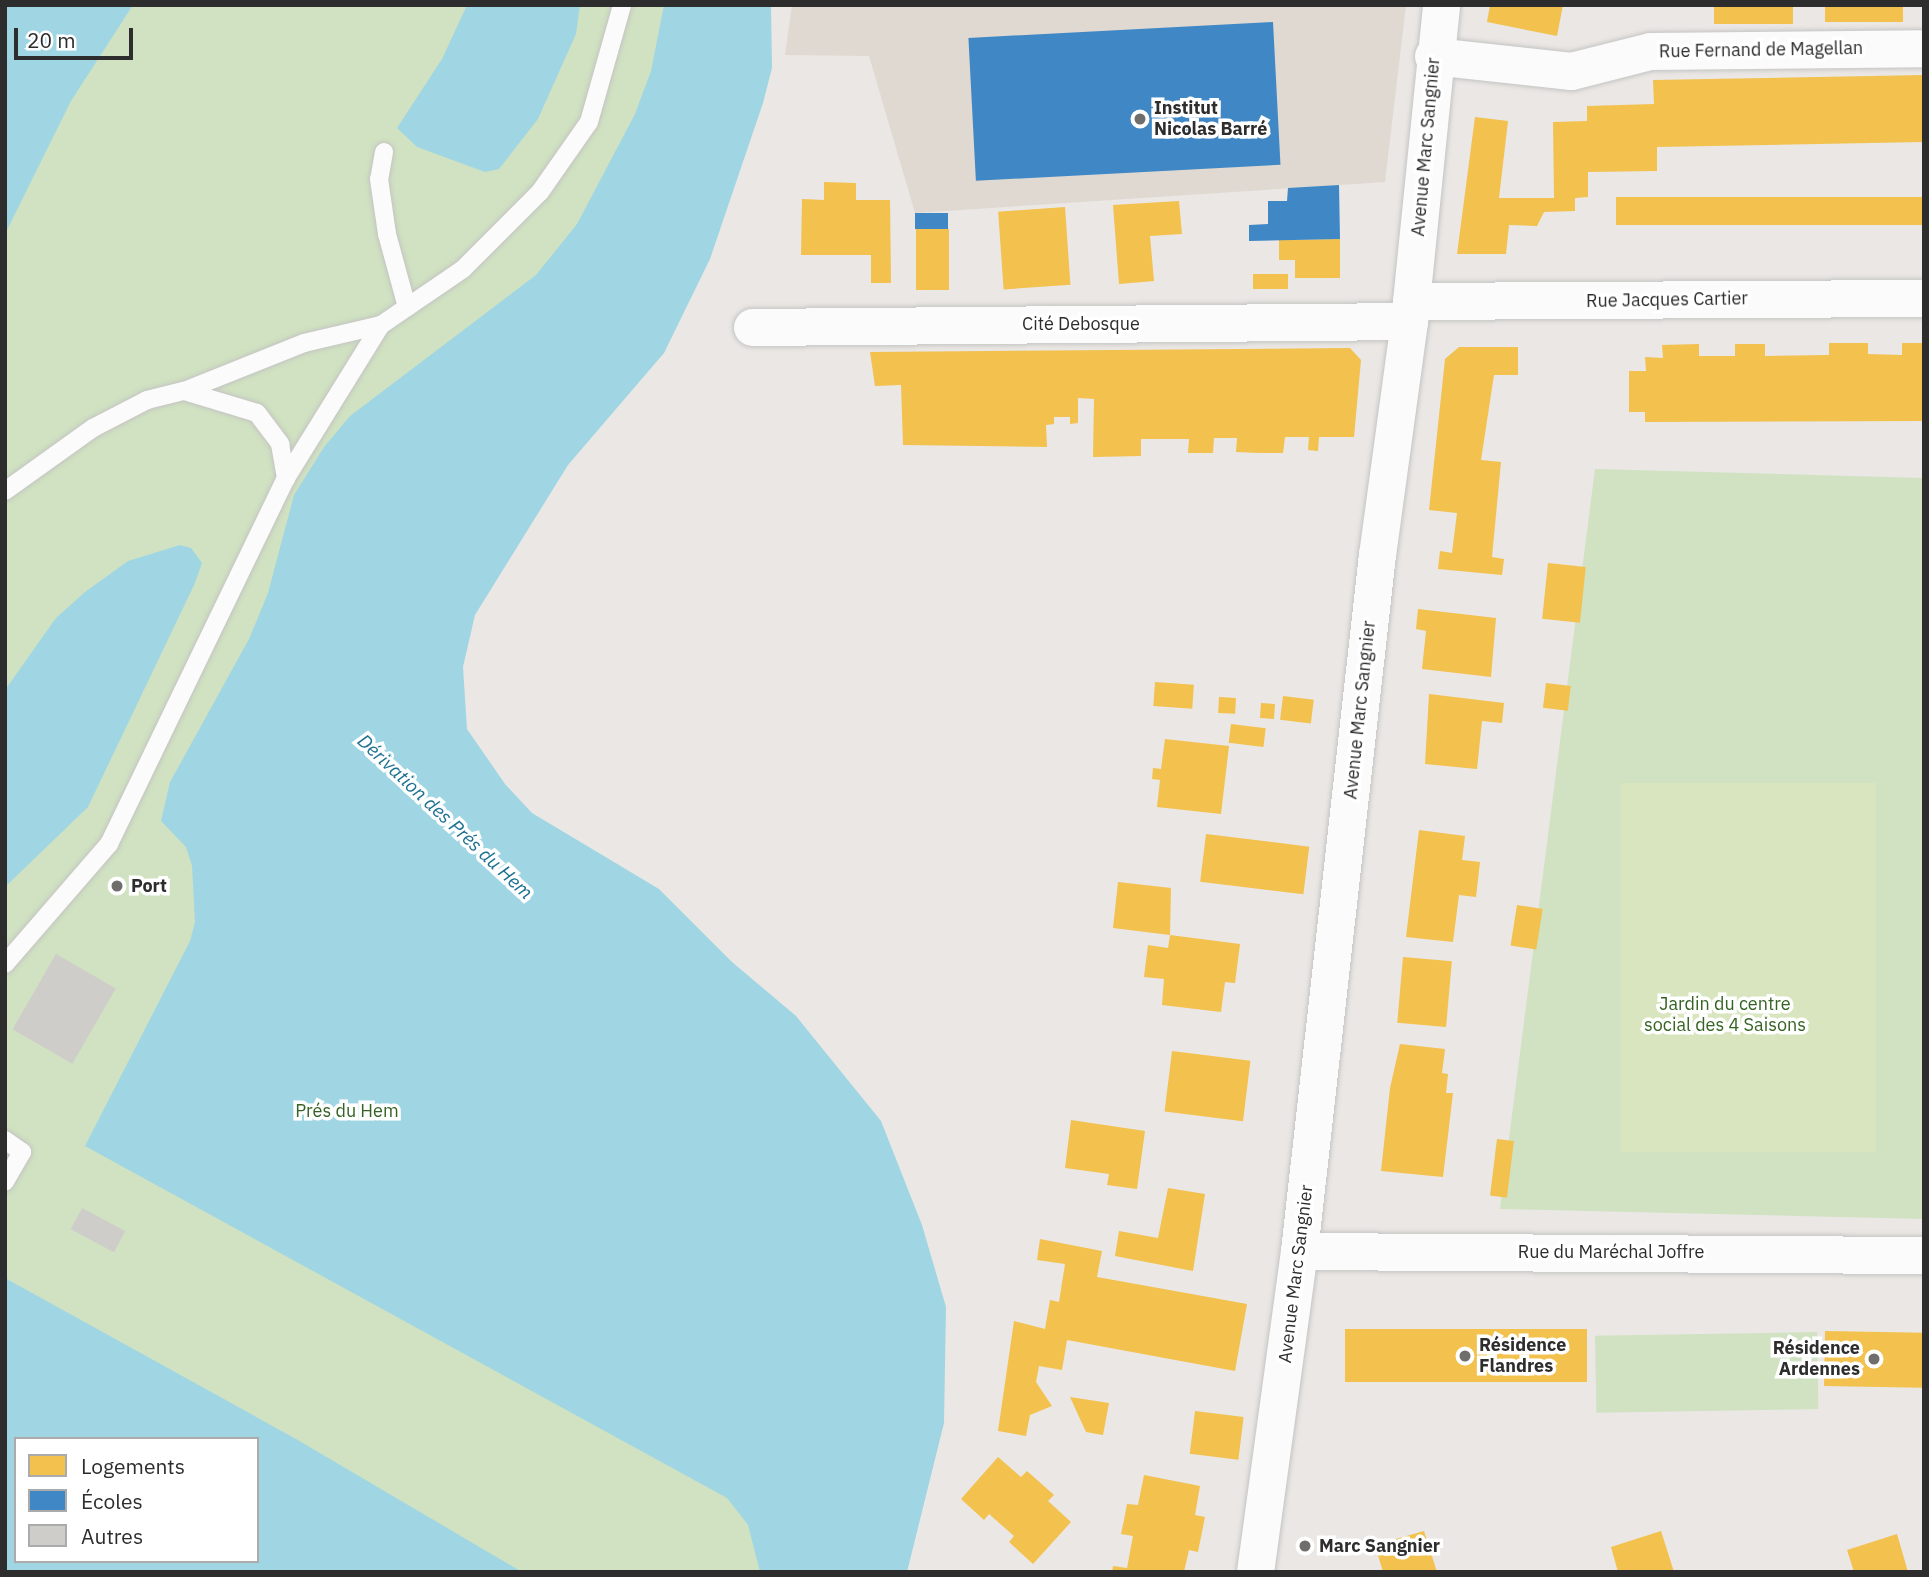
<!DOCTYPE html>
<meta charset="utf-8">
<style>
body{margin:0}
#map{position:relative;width:1929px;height:1577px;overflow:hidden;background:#eae7e4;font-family:"IBM Plex Sans",sans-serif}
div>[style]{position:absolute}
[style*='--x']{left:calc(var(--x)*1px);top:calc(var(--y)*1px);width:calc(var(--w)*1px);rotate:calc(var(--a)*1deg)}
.education>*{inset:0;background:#e0d9d1}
.green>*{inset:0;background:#d0e2c1;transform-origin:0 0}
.pitch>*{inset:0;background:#d9e5bf;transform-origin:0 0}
.water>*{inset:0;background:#a0d6e3}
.homes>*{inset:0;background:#f2c14e;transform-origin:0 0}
.schools>*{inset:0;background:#3f88c5;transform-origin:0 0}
.building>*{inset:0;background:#cfcdca;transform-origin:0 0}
.roads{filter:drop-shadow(0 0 2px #c4c4c3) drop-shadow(0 0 2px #c4c4c3)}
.service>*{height:18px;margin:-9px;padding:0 9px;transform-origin:9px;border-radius:9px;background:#fcfbfb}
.minor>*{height:37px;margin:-18.5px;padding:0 18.5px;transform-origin:18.5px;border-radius:18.5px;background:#fcfbfb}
.dots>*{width:19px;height:19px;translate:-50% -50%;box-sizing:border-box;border:4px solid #fff;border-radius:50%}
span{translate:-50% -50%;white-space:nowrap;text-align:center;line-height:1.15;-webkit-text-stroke:7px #fff;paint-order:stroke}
.street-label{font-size:18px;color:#2d2d2d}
.poi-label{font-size:18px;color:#2d2d2d;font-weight:700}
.left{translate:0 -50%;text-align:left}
.right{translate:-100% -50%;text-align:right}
.park-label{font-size:18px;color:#356323}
.water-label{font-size:19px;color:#1c7091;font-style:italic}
.frame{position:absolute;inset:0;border:7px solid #2d2d2d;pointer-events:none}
.legend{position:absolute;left:14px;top:1437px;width:245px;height:126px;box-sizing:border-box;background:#fff;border:2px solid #ababab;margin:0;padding:9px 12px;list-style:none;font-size:21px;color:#2d2d2d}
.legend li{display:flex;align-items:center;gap:14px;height:35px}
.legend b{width:35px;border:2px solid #ababab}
.scale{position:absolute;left:14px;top:28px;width:119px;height:32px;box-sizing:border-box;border:4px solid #2d2d2d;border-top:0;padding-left:9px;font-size:21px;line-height:24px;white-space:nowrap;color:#2d2d2d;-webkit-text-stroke:5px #fff;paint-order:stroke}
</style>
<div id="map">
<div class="education">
<div style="clip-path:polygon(792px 5px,1406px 5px,1385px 182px,915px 213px,869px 56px,785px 55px)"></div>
</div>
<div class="green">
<div style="clip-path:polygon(evenodd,5px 5px,771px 5px,719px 211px,664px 353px,540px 487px,456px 624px,447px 704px,889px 1572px,5px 1572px,5px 5px,16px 1439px,257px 1439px,257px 1561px,16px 1561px,16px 1439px)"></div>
<div style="clip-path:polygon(1595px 469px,1924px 478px,1924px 1219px,1500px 1209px)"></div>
<div style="left:1817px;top:1332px;width:77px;height:222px;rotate:89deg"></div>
</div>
<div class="pitch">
<div style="left:1621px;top:783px;width:255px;height:369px"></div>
</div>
<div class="water">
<div style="clip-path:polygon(5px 5px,133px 5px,71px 101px,5px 234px)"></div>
<div style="clip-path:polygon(467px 5px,580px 5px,576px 34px,538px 119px,499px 169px,485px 172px,417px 147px,397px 128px,442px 59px)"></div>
<div style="clip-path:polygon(664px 5px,771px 5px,772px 68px,763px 103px,710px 259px,664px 353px,568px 465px,475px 615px,463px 667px,467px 729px,505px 784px,532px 813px,659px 889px,732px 962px,796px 1016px,881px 1121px,922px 1225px,946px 1307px,944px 1423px,907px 1572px,760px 1572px,748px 1525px,727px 1498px,85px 1146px,190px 941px,195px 922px,192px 866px,186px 847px,161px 821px,170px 782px,249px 639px,268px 593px,294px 495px,324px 447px,350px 416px,536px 275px,577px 224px,635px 114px,651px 71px)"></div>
<div style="clip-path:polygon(180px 545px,191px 548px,202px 563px,195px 583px,88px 807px,5px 887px,5px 690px,56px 618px,85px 592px,128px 561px)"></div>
<div style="clip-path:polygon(evenodd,5px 1278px,296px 1439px,522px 1572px,5px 1572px,5px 1278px,16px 1439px,257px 1439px,257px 1561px,16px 1561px,16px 1439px)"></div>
</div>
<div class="homes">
<div style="clip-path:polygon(1490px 5px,1563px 5px,1557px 36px,1487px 22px)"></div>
<div style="left:1714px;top:5px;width:79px;height:19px"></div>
<div style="left:1825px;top:5px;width:78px;height:17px"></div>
<div style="clip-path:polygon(1924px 75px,1924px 142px,1657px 147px,1657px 171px,1588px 172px,1588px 197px,1575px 198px,1575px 211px,1544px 212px,1537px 226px,1509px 225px,1506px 254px,1457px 254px,1475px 117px,1508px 121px,1499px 198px,1554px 198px,1553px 122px,1587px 121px,1587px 106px,1654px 104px,1653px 80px)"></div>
<div style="clip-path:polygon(824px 182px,856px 183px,856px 200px,890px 200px,891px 283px,871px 283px,871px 255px,801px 255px,802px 199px,824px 200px)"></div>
<div style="left:1616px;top:197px;width:308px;height:28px"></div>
<div style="clip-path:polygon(1179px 201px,1182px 234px,1150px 236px,1154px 281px,1119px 284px,1113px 205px)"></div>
<div style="left:1065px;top:207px;width:78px;height:67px;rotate:86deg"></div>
<div style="left:916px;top:229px;width:33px;height:61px"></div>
<div style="clip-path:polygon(1340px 239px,1340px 278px,1295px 278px,1295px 260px,1279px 260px,1279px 240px)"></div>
<div style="left:1253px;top:274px;width:35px;height:15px"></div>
<div style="clip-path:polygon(1829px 343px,1868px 343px,1868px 354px,1902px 355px,1902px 343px,1924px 343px,1924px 421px,1645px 422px,1645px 412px,1629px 412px,1629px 371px,1646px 371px,1645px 357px,1663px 358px,1662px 345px,1699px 344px,1699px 356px,1735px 356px,1735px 344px,1765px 344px,1765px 356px,1829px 355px)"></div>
<div style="clip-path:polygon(1459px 347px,1518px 347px,1518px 375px,1494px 375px,1481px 460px,1501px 462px,1492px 557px,1504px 559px,1502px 575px,1438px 569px,1440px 551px,1452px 553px,1457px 513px,1429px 510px,1445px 359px)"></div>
<div style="clip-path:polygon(1350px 348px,1361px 360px,1354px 437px,1319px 437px,1318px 451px,1308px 450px,1309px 437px,1285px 437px,1283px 453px,1260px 453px,1236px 452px,1237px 438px,1214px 438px,1213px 453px,1188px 453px,1189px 439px,1141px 439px,1141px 456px,1093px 457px,1094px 399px,1078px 398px,1078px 423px,1070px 424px,1070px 417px,1054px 417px,1054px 424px,1046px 425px,1047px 447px,903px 445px,901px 385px,875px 386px,870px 352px)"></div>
<div style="left:1548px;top:563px;width:38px;height:56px;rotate:6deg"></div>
<div style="clip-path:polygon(1418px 609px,1496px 618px,1491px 677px,1422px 669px,1426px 631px,1416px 629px)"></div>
<div style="left:1155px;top:682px;width:39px;height:24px;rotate:4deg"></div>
<div style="left:1546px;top:683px;width:25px;height:25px;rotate:7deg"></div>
<div style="clip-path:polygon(1429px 694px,1504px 703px,1502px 723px,1482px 721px,1477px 769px,1425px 764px)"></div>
<div style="left:1283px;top:696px;width:31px;height:24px;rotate:7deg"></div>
<div style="left:1219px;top:697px;width:17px;height:16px;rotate:3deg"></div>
<div style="left:1261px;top:703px;width:14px;height:15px;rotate:4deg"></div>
<div style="left:1231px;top:724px;width:35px;height:19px;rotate:7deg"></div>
<div style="clip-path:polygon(1165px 739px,1229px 746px,1221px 814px,1157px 807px,1160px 780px,1152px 779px,1153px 768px,1161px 769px)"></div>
<div style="clip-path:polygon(1419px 830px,1465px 836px,1462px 860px,1480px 862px,1476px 897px,1459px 895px,1453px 942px,1406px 937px)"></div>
<div style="left:1206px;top:834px;width:104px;height:48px;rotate:7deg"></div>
<div style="clip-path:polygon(1118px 882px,1171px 888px,1170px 935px,1240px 944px,1235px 983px,1225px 982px,1221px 1012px,1162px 1005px,1164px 979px,1144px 977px,1148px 945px,1168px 948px,1170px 935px,1113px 928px)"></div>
<div style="left:1517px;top:905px;width:26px;height:41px;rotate:9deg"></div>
<div style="left:1403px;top:957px;width:49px;height:66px;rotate:5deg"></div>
<div style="clip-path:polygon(1400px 1044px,1445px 1049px,1442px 1073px,1448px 1074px,1446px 1093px,1453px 1093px,1443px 1177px,1381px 1171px,1390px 1088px)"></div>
<div style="left:1172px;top:1051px;width:79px;height:61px;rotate:7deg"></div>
<div style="clip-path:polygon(1071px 1120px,1145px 1131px,1137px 1189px,1107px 1185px,1109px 1174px,1065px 1168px)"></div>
<div style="left:1497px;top:1139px;width:17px;height:57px;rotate:7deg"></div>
<div style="clip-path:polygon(1168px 1188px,1205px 1194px,1193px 1271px,1115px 1256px,1119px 1231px,1158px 1238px)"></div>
<div style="clip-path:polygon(1040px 1239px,1102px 1251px,1097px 1277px,1247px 1304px,1235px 1371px,1067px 1340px,1062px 1370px,1039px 1366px,1036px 1382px,1052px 1406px,1030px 1415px,1026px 1436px,998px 1431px,1014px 1321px,1045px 1329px,1050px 1300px,1059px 1302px,1065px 1264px,1037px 1260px)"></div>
<div style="left:1345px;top:1329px;width:242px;height:53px"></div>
<div style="left:1825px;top:1331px;width:99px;height:55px;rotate:1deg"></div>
<div style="clip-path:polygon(1070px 1397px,1109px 1403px,1103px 1435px,1086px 1432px)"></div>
<div style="left:1195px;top:1411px;width:49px;height:43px;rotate:7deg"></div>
<div style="clip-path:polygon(998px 1457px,1021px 1477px,1027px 1471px,1054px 1495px,1048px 1501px,1071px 1522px,1033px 1564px,1009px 1542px,1014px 1536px,989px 1514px,984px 1520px,961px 1499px)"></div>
<div style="clip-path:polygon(1144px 1475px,1200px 1486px,1195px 1515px,1205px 1517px,1198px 1552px,1189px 1550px,1184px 1572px,1112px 1572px,1113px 1566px,1127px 1568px,1133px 1536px,1121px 1534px,1124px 1520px,1127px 1504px,1138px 1505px)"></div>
<div style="clip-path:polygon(1424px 1531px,1437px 1572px,1383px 1572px,1375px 1545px)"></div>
<div style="clip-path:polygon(1661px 1531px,1674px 1572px,1618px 1572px,1611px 1547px)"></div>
<div style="clip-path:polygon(1897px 1534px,1908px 1572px,1854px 1572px,1847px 1550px)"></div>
</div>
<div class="schools">
<div style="left:1273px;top:22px;width:143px;height:305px;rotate:87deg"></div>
<div style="clip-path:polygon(1339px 185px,1340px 239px,1249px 241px,1249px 225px,1268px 224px,1268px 201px,1287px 201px,1288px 188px)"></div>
<div style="left:915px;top:213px;width:33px;height:16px"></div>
</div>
<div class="building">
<div style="left:56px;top:954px;width:69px;height:87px;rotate:30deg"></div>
<div style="left:82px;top:1208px;width:49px;height:24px;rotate:28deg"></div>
</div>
<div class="roads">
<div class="service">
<div style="--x:384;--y:152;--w:27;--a:100"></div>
<div style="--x:379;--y:179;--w:56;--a:81.7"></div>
<div style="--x:387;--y:234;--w:76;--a:74.7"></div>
<div style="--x:184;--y:391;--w:76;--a:16.8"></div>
<div style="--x:257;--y:413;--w:39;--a:53"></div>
<div style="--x:280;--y:444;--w:35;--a:80"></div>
<div style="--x:5;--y:491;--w:108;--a:-35.6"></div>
<div style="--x:93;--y:428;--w:61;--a:-27.4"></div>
<div style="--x:147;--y:400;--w:38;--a:-14"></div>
<div style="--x:184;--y:391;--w:129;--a:-21.8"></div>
<div style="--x:304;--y:343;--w:79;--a:-13.2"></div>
<div style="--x:381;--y:325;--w:99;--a:-34.3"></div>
<div style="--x:463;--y:269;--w:109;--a:-45"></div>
<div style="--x:540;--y:192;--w:85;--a:-55"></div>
<div style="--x:589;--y:122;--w:122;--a:-74.2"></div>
<div style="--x:5;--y:964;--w:159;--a:-49.1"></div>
<div style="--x:109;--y:844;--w:407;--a:-64.2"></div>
<div style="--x:286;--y:478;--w:180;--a:-58.2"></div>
<div style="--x:5;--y:1140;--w:21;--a:35"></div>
<div style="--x:22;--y:1152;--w:34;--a:120"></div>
</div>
<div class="minor">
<div style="--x:1433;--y:56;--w:139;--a:6.2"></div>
<div style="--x:1571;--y:71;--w:81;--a:-14.2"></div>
<div style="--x:1650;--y:51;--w:274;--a:-0.6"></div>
<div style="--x:1411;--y:301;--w:513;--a:-0.34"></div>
<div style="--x:752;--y:327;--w:657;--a:-0.52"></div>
<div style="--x:1299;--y:1251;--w:625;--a:0.37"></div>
<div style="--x:1255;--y:1572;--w:324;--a:-82.2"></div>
<div style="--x:1299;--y:1251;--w:700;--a:-83.61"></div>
<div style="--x:1377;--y:555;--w:236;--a:-82.2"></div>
<div style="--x:1409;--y:321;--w:318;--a:-84.2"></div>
</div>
</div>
<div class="dots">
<div style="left:1140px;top:119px;background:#6f6e6d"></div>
<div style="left:117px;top:886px;background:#6f6e6d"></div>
<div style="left:1465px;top:1356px;background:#6f6e6d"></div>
<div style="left:1874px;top:1359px;background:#6f6e6d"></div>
<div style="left:1305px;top:1546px;background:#6f6e6d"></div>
</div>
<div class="street-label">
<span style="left:1761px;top:50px;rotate:-1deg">Rue Fernand de Magellan</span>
<span style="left:1426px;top:147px;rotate:-85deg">Avenue Marc Sangnier</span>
<span style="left:1667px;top:300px;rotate:-1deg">Rue Jacques Cartier</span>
<span style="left:1081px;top:324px">Cité Debosque</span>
<span style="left:1360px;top:710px;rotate:-84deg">Avenue Marc Sangnier</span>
<span style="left:1611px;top:1252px">Rue du Maréchal Joffre</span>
<span style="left:1296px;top:1274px;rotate:-83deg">Avenue Marc Sangnier</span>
</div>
<div class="poi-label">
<span class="left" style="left:1154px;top:119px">Institut<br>Nicolas Barré</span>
<span class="left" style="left:131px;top:886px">Port</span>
<span class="left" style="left:1479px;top:1356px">Résidence<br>Flandres</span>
<span class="right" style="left:1860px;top:1359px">Résidence<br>Ardennes</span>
<span class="left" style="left:1319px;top:1546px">Marc Sangnier</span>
</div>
<div class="park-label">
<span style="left:1725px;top:1015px">Jardin du centre<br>social des 4 Saisons</span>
<span style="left:347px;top:1111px">Prés du Hem</span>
</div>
<div class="water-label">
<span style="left:445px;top:817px;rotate:43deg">Dérivation des Prés du Hem</span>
</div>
<div class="frame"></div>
<ul class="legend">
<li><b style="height:19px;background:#f2c14e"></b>Logements</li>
<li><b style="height:19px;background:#3f88c5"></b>Écoles</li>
<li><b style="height:19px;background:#cfcdca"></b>Autres</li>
</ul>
<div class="scale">20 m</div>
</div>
